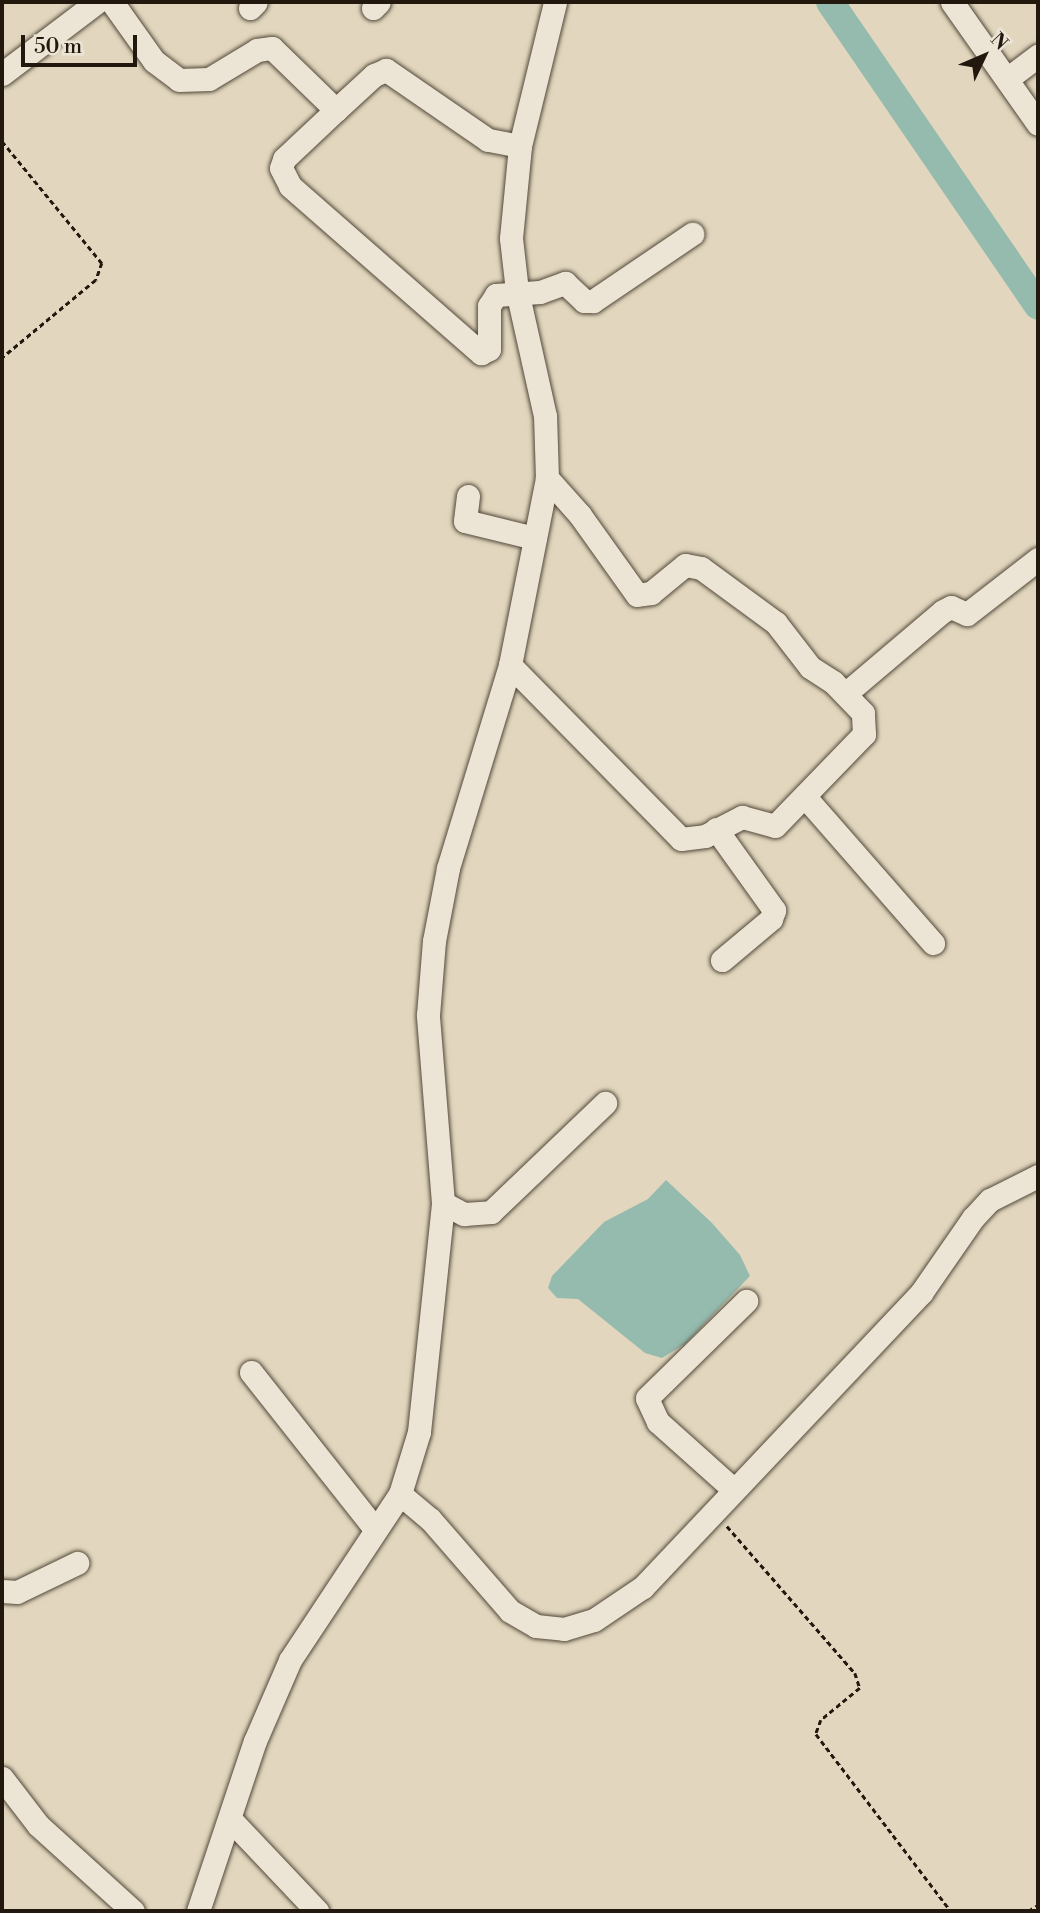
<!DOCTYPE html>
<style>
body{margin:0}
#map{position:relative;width:1040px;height:1913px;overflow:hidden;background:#e2d7be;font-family:"Libre Bodoni",serif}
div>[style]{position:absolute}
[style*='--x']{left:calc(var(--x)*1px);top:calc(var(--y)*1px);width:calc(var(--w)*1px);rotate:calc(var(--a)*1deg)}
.water>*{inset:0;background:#95baae}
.river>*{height:28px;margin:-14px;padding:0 14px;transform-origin:14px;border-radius:14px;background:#95baae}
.path>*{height:2.5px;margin-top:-1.25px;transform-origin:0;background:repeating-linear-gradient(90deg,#23180e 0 5px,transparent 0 8.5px)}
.roads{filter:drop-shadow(0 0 2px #53483a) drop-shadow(0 0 2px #53483a)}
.minor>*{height:23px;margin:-11.5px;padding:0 11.5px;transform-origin:11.5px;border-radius:11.5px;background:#ece5d5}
span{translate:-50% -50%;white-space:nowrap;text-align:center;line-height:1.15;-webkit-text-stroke:6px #ece5d5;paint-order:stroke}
.frame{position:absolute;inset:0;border:4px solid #23180e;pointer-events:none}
.north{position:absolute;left:949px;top:21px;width:70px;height:70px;-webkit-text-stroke:5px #ece5d5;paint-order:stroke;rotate:46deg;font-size:19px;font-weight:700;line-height:28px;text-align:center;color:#23180e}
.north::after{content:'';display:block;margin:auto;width:24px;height:32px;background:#23180e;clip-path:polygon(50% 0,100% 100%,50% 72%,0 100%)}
.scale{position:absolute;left:21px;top:35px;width:116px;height:32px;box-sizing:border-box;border:4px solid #23180e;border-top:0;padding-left:9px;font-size:21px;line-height:24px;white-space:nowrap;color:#23180e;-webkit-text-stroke:5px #ece5d5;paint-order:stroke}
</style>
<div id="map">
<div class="water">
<div style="clip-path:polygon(666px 1180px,712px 1223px,740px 1255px,750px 1276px,685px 1344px,662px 1358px,645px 1353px,578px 1299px,557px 1298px,548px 1288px,552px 1276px,604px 1222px,648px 1199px)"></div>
</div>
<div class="river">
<div style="--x:830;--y:2;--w:368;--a:55.6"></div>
</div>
<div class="path">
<div style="--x:2;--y:141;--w:158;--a:50.7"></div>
<div style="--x:102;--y:263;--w:18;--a:109"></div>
<div style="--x:96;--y:280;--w:122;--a:140.3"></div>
<div style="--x:727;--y:1526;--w:195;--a:49"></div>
<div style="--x:855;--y:1673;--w:16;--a:72"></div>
<div style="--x:860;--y:1688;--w:50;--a:140.6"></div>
<div style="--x:821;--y:1720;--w:15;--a:110"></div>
<div style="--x:816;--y:1734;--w:223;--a:52.7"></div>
<div style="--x:1028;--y:1911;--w:12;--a:-31"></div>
</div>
<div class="roads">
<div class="minor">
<div style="--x:112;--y:2;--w:72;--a:54.6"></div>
<div style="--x:154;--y:61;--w:31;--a:37"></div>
<div style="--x:179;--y:80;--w:30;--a:-2"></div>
<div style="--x:209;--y:79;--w:56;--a:-31.1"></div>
<div style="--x:257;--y:50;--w:15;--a:-8"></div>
<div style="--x:272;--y:48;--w:89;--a:44.1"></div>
<div style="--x:952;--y:2;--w:149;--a:54.8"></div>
<div style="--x:250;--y:8;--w:8;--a:-45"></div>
<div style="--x:373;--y:8;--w:8;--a:-45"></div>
<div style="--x:2;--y:74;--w:119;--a:-37.2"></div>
<div style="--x:1007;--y:79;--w:39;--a:-37"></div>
<div style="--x:520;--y:146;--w:33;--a:-169"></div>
<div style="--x:488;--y:140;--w:124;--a:-145.5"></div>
<div style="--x:386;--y:70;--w:13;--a:157"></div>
<div style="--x:374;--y:75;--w:52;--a:137.4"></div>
<div style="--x:336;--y:110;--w:71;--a:136.7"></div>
<div style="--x:284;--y:159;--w:9;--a:108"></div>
<div style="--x:281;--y:168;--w:20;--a:63"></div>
<div style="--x:290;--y:186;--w:254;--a:41.2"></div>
<div style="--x:481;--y:353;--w:9;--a:-27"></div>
<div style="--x:489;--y:349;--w:43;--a:-90"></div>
<div style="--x:489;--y:306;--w:13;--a:-58"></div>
<div style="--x:496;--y:295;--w:44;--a:-3.9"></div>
<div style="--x:540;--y:292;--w:27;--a:-20"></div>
<div style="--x:565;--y:283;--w:26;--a:43"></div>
<div style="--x:584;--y:301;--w:9;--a:0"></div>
<div style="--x:593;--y:301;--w:120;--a:-34.1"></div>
<div style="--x:468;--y:496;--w:25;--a:97"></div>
<div style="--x:465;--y:521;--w:72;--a:13.7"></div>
<div style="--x:510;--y:665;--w:244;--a:45.5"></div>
<div style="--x:681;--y:839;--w:24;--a:-7"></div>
<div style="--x:705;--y:836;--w:42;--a:-27.2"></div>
<div style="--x:742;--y:817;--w:34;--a:15"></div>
<div style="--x:775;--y:826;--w:128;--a:-45.9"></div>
<div style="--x:864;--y:734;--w:21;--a:-93"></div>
<div style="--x:863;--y:713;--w:43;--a:-134.1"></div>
<div style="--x:833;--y:682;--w:27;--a:-147"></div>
<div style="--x:810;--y:667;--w:56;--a:-127.7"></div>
<div style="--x:776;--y:623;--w:93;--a:-143.7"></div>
<div style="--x:701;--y:568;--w:16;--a:-169"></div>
<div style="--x:685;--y:565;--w:44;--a:140.5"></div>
<div style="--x:651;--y:593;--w:14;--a:172"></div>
<div style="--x:637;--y:595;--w:98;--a:-125.5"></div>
<div style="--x:580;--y:515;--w:50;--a:-131.7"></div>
<div style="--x:845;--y:694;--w:128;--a:-40.3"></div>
<div style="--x:943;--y:611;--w:9;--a:-27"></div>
<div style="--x:951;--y:607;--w:17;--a:24"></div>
<div style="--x:967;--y:614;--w:90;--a:-37.8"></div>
<div style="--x:806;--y:798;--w:193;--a:48.8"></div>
<div style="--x:716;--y:829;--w:100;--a:54.4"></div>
<div style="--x:774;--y:910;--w:9;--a:108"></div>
<div style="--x:771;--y:919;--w:64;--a:140.1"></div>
<div style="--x:443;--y:1203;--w:24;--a:28"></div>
<div style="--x:464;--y:1214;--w:27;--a:-4"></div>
<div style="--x:491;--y:1212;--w:158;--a:-43.7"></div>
<div style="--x:251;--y:1372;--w:200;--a:51.7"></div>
<div style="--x:733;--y:1489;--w:101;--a:-138.2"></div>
<div style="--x:658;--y:1422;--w:26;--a:-115"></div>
<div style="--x:647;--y:1398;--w:139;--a:-44.4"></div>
<div style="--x:400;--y:1494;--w:39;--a:40"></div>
<div style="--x:430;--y:1519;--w:122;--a:49"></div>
<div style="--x:510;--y:1611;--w:30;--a:30"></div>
<div style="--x:536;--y:1626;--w:28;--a:6"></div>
<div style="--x:564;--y:1629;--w:31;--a:-17"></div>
<div style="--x:594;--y:1620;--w:59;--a:-34"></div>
<div style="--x:643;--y:1587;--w:405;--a:-46.6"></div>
<div style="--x:921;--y:1293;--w:91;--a:-55.3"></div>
<div style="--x:973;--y:1218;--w:25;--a:-47"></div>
<div style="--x:990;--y:1200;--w:54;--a:-26.6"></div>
<div style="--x:2;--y:1591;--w:15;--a:4"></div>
<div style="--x:17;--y:1592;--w:67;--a:-25.8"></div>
<div style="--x:2;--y:1778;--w:59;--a:52.5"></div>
<div style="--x:38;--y:1825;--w:128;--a:42.2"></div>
<div style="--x:230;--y:1819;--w:127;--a:46.6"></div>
<div style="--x:198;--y:1911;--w:179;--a:-71.5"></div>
<div style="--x:255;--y:1741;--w:88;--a:-66.6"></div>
<div style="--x:290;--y:1660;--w:199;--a:-56.5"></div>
<div style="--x:400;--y:1494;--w:65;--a:-73"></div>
<div style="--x:419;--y:1432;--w:230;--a:-84"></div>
<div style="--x:443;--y:1203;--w:189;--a:-94.6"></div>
<div style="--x:428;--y:1015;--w:74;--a:-85.4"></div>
<div style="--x:434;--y:941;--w:74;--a:-79.1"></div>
<div style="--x:448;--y:868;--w:212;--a:-73"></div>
<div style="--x:510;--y:665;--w:191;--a:-78.8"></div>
<div style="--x:547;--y:478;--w:62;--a:-91.8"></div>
<div style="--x:545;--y:416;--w:128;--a:-102.6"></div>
<div style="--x:517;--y:291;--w:53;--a:-96.5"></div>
<div style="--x:511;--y:238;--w:92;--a:-84.4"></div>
<div style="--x:520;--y:146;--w:148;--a:-76.3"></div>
</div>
</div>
<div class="frame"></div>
<div class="north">N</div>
<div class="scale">50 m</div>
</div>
